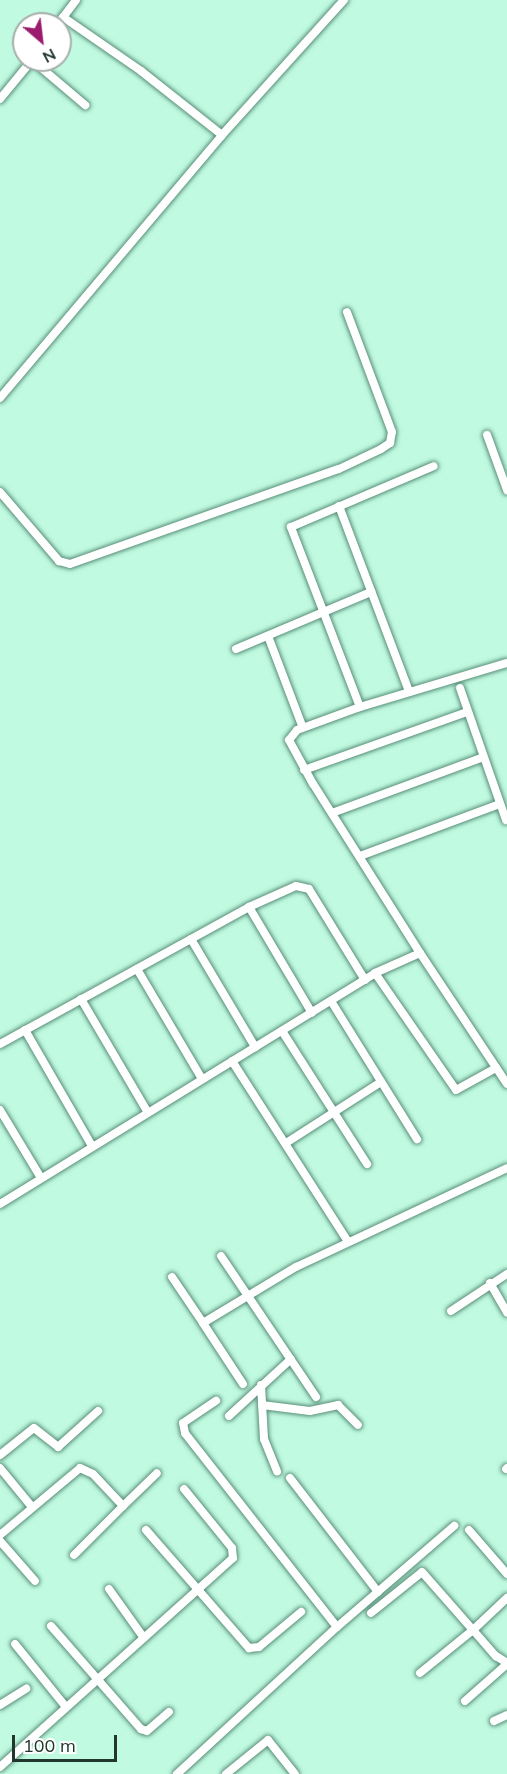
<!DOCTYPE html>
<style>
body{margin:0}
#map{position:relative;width:507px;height:1774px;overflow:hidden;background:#c0fae1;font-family:Mulish,sans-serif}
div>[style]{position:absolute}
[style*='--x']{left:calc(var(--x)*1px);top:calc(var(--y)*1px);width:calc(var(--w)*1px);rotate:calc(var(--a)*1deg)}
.roads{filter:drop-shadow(0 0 2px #588e78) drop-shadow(0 0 2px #588e78)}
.street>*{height:8px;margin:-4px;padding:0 4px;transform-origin:4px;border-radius:4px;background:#fff}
span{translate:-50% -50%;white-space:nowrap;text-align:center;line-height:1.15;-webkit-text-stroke:6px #fff;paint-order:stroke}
.north{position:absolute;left:12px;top:12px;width:60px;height:60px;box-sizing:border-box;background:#fff;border:2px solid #a6afab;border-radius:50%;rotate:152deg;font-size:16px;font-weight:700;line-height:24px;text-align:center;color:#20372d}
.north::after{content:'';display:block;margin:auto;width:21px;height:27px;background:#9b1b6f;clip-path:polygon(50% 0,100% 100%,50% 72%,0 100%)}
.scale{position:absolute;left:12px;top:1735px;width:105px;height:27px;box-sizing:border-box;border:3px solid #20372d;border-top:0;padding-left:8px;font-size:18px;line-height:21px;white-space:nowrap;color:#20372d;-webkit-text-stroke:4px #fff;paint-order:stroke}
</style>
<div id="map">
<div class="roads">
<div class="street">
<div style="--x:63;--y:17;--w:95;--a:34.7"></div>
<div style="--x:141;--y:71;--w:103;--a:38.3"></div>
<div style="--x:58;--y:24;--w:30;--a:-53"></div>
<div style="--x:32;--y:60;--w:70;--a:40.3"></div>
<div style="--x:0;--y:99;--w:50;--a:-50.6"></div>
<div style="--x:0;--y:398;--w:344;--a:-49.8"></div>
<div style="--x:222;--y:135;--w:182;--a:-47.9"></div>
<div style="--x:487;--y:435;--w:59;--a:70"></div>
<div style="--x:0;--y:492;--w:91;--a:49.5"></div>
<div style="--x:59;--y:561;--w:11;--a:15"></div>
<div style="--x:70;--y:564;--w:285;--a:-19.5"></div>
<div style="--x:339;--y:469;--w:47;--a:-25.5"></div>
<div style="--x:381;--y:449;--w:11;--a:-34"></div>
<div style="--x:390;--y:443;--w:11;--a:-80"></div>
<div style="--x:392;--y:432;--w:128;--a:-110.6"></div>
<div style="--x:339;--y:506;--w:198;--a:69.3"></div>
<div style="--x:268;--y:636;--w:98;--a:69.2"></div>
<div style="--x:236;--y:649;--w:147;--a:-22.9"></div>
<div style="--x:460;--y:688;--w:140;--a:70.8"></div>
<div style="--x:360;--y:707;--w:193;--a:-111"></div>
<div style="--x:291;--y:527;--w:155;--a:-23.1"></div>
<div style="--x:304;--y:770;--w:173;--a:-19.6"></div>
<div style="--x:332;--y:813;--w:161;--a:-20.3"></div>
<div style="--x:360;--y:856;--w:149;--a:-20.4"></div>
<div style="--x:249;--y:907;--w:123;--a:59.3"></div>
<div style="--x:191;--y:939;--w:126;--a:59.3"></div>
<div style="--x:420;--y:953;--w:200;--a:-122.3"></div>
<div style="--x:313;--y:784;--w:50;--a:-118.6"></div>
<div style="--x:289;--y:740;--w:13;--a:-51"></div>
<div style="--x:297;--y:730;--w:67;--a:-20.1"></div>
<div style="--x:360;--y:707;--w:153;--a:-16.7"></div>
<div style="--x:137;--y:969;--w:128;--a:59.4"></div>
<div style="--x:375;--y:973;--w:142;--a:55.3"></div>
<div style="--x:456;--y:1090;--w:46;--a:-28.8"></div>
<div style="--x:81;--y:999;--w:130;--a:59.5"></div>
<div style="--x:331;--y:1001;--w:163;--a:58.1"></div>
<div style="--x:25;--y:1030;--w:134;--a:60"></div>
<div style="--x:282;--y:1031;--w:158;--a:57.4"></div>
<div style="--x:0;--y:1044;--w:284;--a:-28.8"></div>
<div style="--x:249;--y:907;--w:51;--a:-24.1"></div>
<div style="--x:296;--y:886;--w:13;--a:13"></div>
<div style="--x:309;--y:889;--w:107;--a:58.4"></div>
<div style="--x:232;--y:1061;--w:215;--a:57.3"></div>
<div style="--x:0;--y:1110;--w:79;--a:58.9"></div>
<div style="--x:286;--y:1143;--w:113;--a:-32.7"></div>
<div style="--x:0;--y:1204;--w:440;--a:-31.6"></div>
<div style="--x:375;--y:973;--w:49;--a:-24"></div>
<div style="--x:420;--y:953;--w:157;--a:56.4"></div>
<div style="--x:221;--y:1256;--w:170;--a:56"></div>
<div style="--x:172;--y:1277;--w:55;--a:56"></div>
<div style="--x:490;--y:1283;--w:34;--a:60"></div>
<div style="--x:451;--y:1311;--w:67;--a:-33.5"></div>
<div style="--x:243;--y:1384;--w:73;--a:-123.3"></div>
<div style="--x:203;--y:1323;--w:109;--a:-31.1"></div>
<div style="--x:296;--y:1267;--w:233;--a:-25.1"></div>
<div style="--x:261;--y:1385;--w:54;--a:86.8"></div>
<div style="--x:264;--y:1439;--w:35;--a:68"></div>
<div style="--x:262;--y:1405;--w:48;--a:7.1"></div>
<div style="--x:310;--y:1411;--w:29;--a:-12"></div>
<div style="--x:338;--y:1405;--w:28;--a:45"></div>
<div style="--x:229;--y:1416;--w:84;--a:-42.6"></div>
<div style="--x:0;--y:1455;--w:43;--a:-38.5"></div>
<div style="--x:34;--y:1428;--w:31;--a:38"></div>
<div style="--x:58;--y:1447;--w:54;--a:-42"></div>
<div style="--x:0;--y:1468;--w:50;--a:50.6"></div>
<div style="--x:506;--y:1469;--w:1;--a:-45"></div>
<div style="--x:290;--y:1478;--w:144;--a:52.3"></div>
<div style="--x:146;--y:1530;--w:157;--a:48.9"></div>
<div style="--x:249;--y:1648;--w:10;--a:-6"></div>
<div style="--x:259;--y:1647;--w:55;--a:-39.8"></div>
<div style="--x:469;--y:1530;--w:58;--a:49.2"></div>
<div style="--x:0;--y:1535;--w:104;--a:-39.9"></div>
<div style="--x:80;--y:1468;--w:14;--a:25"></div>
<div style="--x:93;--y:1474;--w:44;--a:46.8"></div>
<div style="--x:123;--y:1506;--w:47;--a:-44.1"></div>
<div style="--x:0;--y:1541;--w:53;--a:48.8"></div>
<div style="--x:74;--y:1555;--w:69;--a:-45"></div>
<div style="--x:109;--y:1589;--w:60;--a:54.5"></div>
<div style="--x:371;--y:1613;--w:65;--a:-38.8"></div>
<div style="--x:422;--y:1572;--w:77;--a:48.7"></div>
<div style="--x:473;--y:1630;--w:47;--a:-43.3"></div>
<div style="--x:51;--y:1626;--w:137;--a:48.9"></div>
<div style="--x:141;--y:1729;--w:6;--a:18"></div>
<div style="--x:147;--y:1731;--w:29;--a:-41"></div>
<div style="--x:337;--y:1627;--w:155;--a:-40.8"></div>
<div style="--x:15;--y:1644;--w:81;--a:51"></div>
<div style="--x:420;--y:1673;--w:68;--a:-39.1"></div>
<div style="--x:473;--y:1630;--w:35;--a:49"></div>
<div style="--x:496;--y:1656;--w:13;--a:32"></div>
<div style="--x:465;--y:1701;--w:56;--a:-41.4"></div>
<div style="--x:0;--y:1705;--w:31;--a:-32"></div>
<div style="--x:494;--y:1721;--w:14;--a:-25"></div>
<div style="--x:0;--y:1767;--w:313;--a:-41.9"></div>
<div style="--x:233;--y:1558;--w:10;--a:-96"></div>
<div style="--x:232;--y:1548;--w:76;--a:-129.1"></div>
<div style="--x:177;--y:1774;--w:217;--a:-42.6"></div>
<div style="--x:337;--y:1627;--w:246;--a:-128.1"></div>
<div style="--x:185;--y:1433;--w:10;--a:-101"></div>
<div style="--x:183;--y:1423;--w:40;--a:-34"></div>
<div style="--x:226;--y:1774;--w:54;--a:-39"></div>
<div style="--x:268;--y:1740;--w:43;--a:51.5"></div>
</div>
</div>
<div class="north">N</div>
<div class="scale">100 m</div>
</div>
